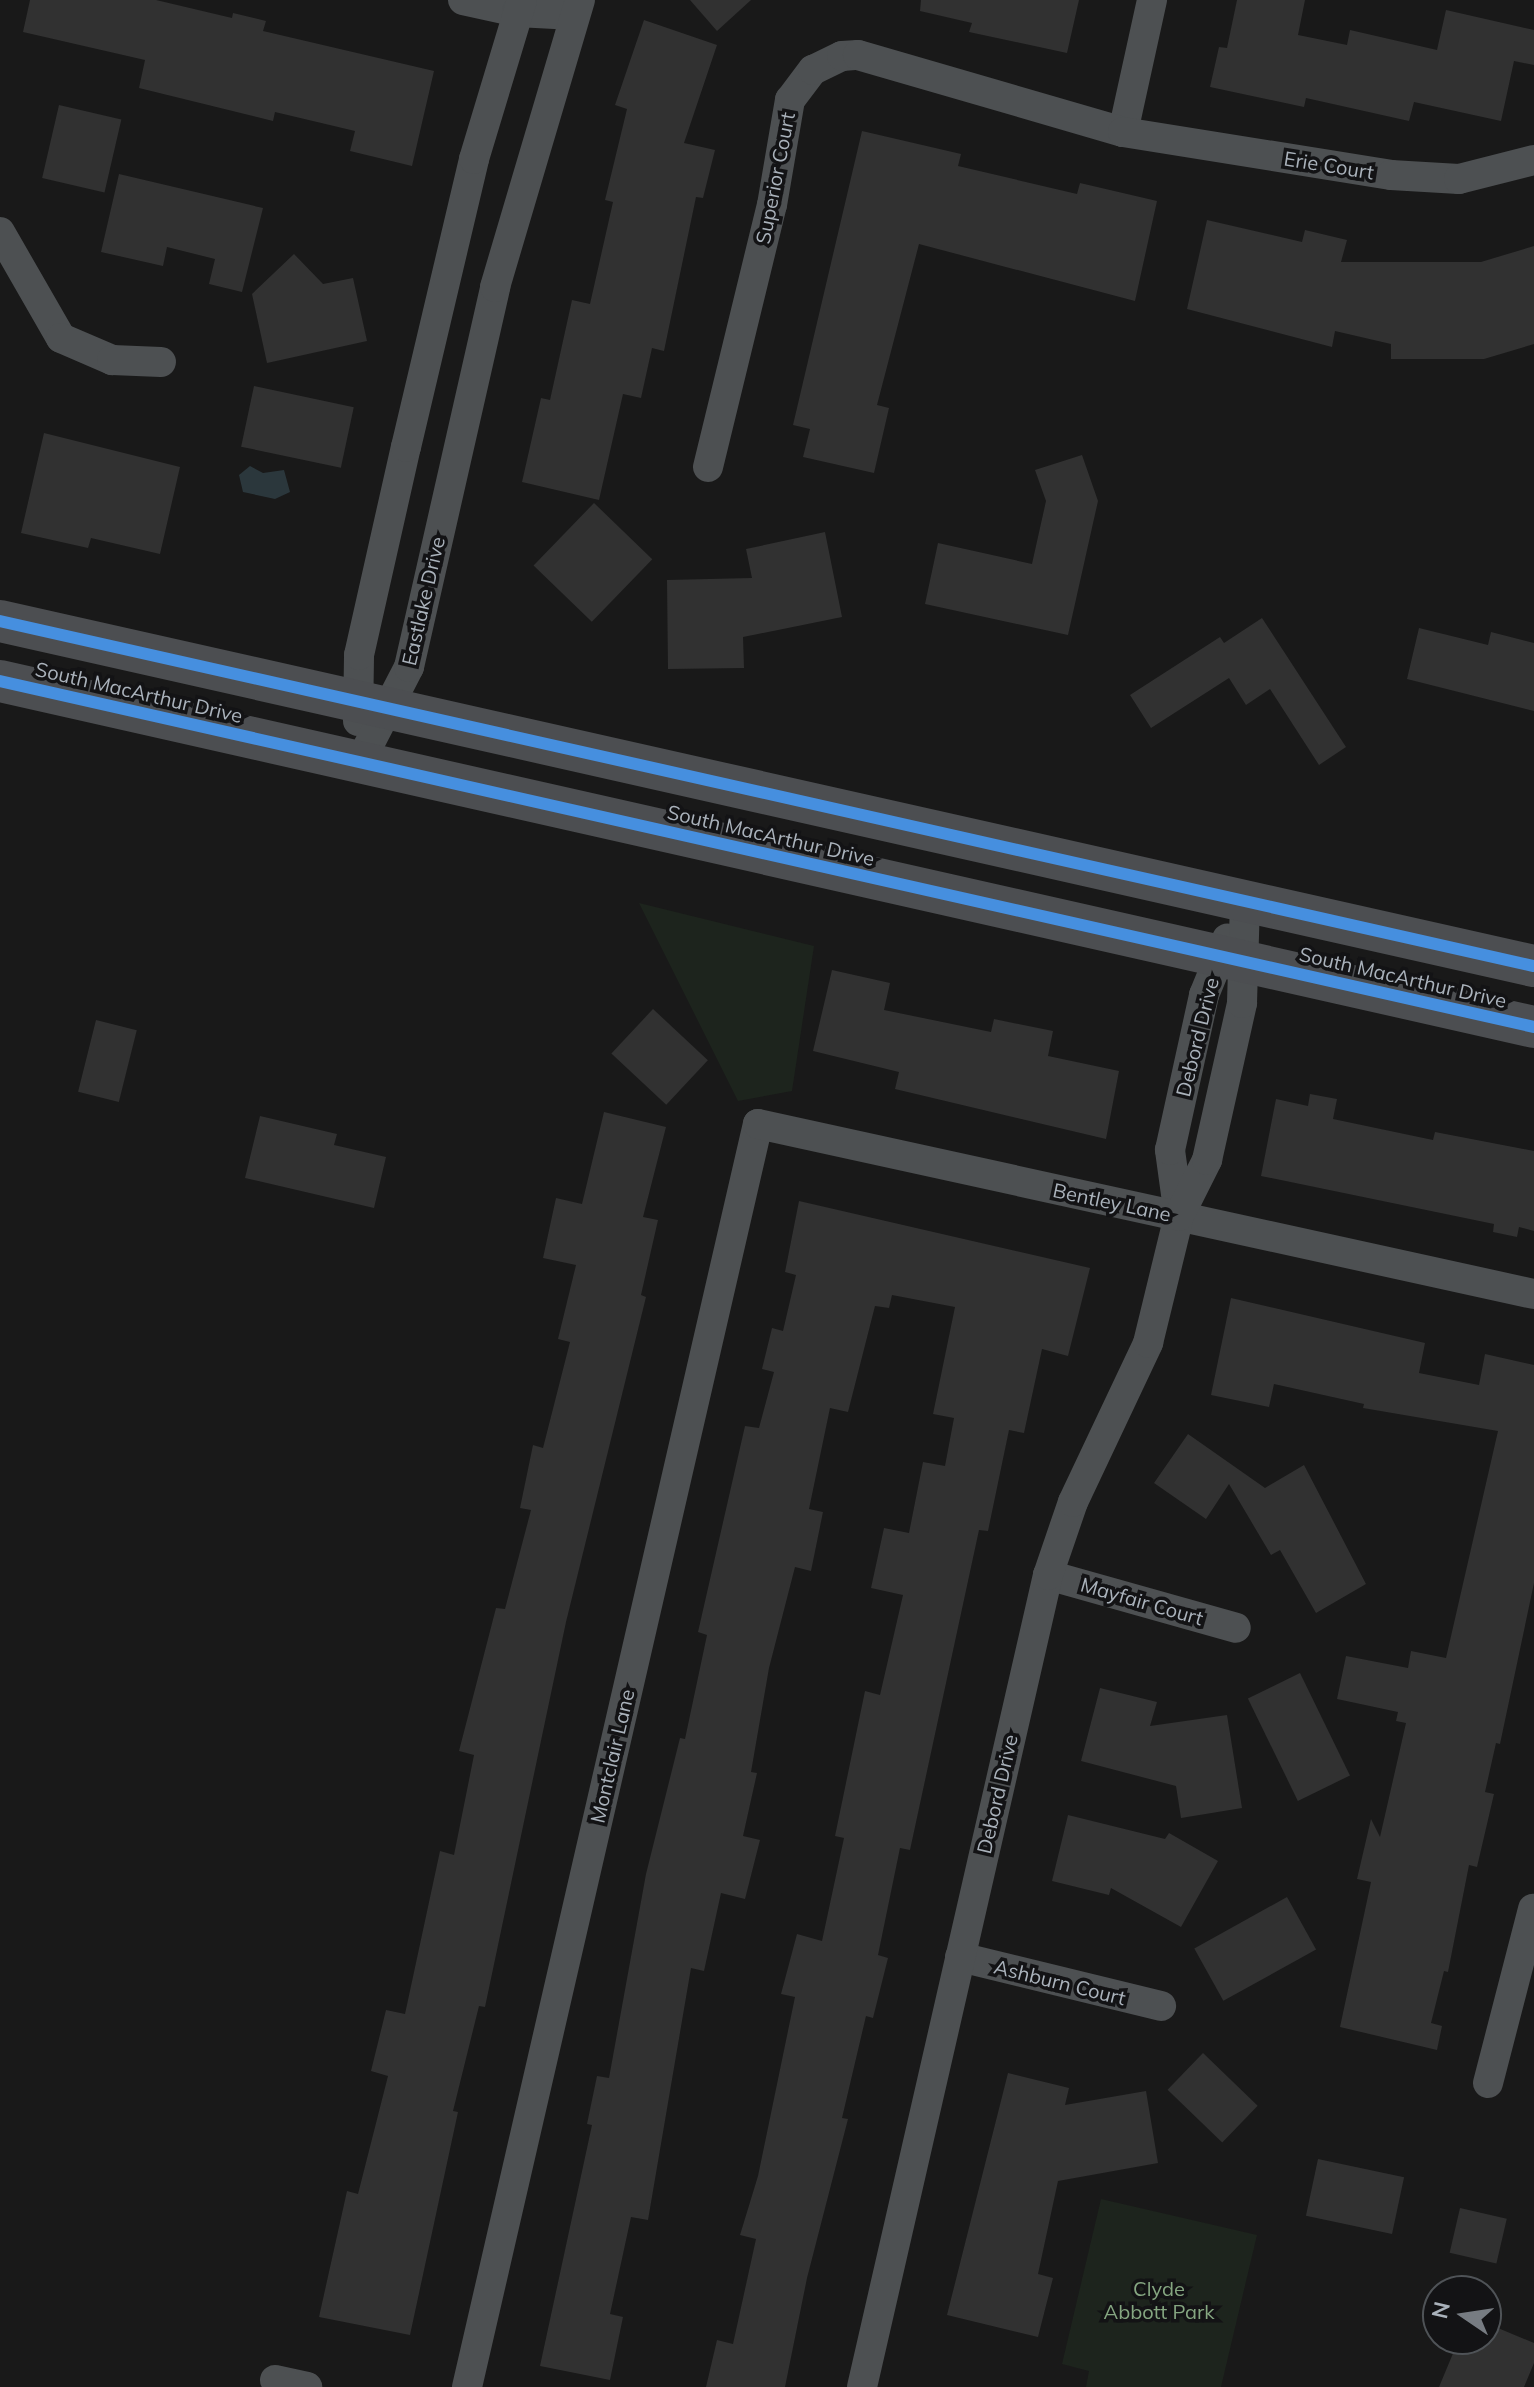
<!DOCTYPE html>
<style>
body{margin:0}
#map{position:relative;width:1534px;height:2387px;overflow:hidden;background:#191919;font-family:Mulish,sans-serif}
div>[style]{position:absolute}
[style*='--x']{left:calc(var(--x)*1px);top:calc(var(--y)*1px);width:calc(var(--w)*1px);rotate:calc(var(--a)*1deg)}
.green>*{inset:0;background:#1d241d}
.water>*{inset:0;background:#2b373c}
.building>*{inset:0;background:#313131;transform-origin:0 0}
.minor>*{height:30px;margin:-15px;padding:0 15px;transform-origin:15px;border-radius:15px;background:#4d5052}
.secondary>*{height:42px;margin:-21px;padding:0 21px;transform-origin:21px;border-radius:21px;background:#4c4e51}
.cycleway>*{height:12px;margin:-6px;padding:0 6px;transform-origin:6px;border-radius:6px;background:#468fdf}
span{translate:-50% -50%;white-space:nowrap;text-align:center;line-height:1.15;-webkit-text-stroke:7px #131315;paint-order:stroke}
.street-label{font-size:20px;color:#aab2bb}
.park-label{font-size:20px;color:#85a681}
.north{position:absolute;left:1422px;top:2275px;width:80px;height:80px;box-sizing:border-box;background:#131315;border:2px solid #4f5357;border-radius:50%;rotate:283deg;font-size:22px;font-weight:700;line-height:32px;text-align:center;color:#aab2bb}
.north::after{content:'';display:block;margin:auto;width:28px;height:36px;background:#777c82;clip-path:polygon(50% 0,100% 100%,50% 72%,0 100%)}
</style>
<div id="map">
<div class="green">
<div style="clip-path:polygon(639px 903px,814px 946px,792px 1091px,738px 1101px)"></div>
<div style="clip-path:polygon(1101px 2199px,1257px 2235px,1221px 2387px,1086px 2387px,1089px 2371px,1062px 2364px)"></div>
</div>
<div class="water">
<div style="clip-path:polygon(250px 466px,263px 473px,284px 470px,290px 492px,275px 499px,243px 492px,239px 475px)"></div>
</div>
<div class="building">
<div style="clip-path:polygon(30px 0,156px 0,232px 18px,233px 13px,266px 21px,263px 31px,434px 71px,412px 166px,350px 151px,355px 131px,275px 112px,273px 121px,139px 88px,145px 60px,23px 32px)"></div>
<div style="clip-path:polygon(690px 0,751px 0,717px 31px)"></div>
<div style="clip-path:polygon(921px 0,1079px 0,1067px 53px,969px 32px,972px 23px,920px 11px)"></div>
<div style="clip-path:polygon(1237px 0,1305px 0,1298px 35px,1347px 45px,1350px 30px,1437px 50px,1446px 10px,1534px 30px,1534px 65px,1514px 61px,1501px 121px,1414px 102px,1409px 121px,1306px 98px,1304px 107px,1210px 87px,1219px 47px,1227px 48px)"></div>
<div style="clip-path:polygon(644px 20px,717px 45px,684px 143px,715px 150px,703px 198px,696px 197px,664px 351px,652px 348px,641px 398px,623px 394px,599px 500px,522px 482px,541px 398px,550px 400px,572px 300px,590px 304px,613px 202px,605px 200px,627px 109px,615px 105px)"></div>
<div style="left:59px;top:105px;width:64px;height:75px;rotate:13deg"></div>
<div style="clip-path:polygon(862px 131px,961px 154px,958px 166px,1077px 194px,1080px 183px,1157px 201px,1135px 301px,919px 244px,877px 405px,889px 408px,874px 473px,803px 457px,810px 429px,793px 425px)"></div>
<div style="clip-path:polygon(119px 174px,263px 208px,242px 292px,209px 284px,215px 259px,167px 247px,163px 266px,101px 252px)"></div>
<div style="clip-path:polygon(1207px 220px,1302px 242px,1305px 230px,1347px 240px,1341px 262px,1481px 262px,1534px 246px,1534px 344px,1484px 359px,1391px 359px,1391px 344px,1335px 331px,1332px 347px,1187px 309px)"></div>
<div style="clip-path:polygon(294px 254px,323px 284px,353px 278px,367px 341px,267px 363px,252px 294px)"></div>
<div style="left:254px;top:386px;width:102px;height:62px;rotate:12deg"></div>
<div style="clip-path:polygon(44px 433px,180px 467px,160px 554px,91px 538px,88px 548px,21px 533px)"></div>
<div style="clip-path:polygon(1082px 455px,1098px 501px,1068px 635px,925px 604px,938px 543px,1032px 564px,1046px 501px,1035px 470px)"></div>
<div style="left:594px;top:503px;width:81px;height:87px;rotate:44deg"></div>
<div style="clip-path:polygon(825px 532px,842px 617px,743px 637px,744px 668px,668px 669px,667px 580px,752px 578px,746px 549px)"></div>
<div style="clip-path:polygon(1262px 618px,1346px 747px,1319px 765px,1270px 689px,1246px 705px,1229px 678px,1151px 728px,1130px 695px,1220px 637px,1224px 643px)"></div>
<div style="clip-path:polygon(1419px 628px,1488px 645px,1491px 632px,1534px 643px,1534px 711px,1407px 679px)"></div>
<div style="clip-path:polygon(832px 970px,890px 983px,884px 1010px,991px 1032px,994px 1019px,1053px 1031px,1048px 1056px,1119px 1071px,1106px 1139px,895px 1089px,899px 1072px,813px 1051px)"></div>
<div style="left:653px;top:1009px;width:75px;height:61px;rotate:43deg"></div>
<div style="left:96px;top:1020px;width:42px;height:74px;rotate:14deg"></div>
<div style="clip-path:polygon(1310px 1094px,1337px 1099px,1333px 1119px,1433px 1140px,1435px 1132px,1534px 1151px,1534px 1231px,1519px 1227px,1517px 1237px,1493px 1232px,1494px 1224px,1261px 1176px,1276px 1099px,1308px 1106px)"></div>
<div style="clip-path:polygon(604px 1112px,666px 1127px,643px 1217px,658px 1220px,641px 1295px,646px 1297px,566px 1622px,485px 2007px,479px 2006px,453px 2111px,458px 2112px,410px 2335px,319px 2317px,347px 2191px,358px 2194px,388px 2076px,371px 2071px,386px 2010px,405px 2014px,440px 1851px,454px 1855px,474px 1755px,459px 1751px,496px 1608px,505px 1609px,531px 1510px,520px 1508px,533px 1445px,543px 1448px,570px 1342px,558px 1339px,576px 1265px,543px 1258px,556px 1198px,582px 1204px)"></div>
<div style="clip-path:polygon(260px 1116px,337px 1134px,334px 1145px,386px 1157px,374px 1208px,245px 1178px)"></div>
<div style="clip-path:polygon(799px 1201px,1090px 1268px,1068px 1356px,1042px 1349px,1024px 1433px,1009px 1430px,988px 1531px,979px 1530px,910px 1850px,900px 1848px,878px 1955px,888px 1958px,873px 2018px,866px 2016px,842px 2118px,848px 2119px,807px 2278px,785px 2387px,706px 2387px,717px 2340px,733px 2344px,756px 2239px,740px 2235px,758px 2176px,795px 1997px,781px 1994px,797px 1934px,822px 1941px,844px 1838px,835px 1836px,865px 1691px,880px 1695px,903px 1595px,871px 1588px,884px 1528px,909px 1533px,923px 1462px,945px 1466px,954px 1418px,933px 1414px,955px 1307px,892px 1295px,889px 1308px,875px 1306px,848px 1412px,830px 1408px,809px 1509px,823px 1512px,811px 1571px,795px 1567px,769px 1668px,751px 1772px,757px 1773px,743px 1836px,760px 1840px,745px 1899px,721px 1893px,704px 1971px,691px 1968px,648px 2220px,631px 2217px,610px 2314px,623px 2317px,610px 2380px,540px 2366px,592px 2125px,587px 2124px,597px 2076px,609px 2078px,646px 1874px,680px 1738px,685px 1739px,707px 1635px,698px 1632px,745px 1426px,759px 1428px,774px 1372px,762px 1369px,772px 1328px,783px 1331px,796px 1275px,785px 1272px)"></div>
<div style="clip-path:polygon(1231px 1298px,1425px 1343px,1419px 1373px,1479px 1385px,1485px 1354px,1534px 1365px,1534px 1583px,1500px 1744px,1496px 1743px,1485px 1792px,1494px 1794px,1477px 1867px,1469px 1865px,1448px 1972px,1444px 1971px,1431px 2023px,1442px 2026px,1437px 2050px,1340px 2027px,1371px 1882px,1357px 1879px,1371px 1819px,1380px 1837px,1406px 1723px,1396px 1721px,1398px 1712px,1337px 1699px,1346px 1656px,1408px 1668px,1411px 1651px,1446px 1658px,1498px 1431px,1363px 1408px,1364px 1404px,1274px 1384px,1269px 1407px,1211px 1395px)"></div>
<div style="clip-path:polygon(1188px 1434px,1265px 1488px,1304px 1465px,1366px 1584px,1316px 1613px,1280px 1550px,1271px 1555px,1229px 1484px,1206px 1519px,1154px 1483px)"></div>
<div style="left:1300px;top:1673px;width:114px;height:58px;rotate:64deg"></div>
<div style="clip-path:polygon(1100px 1688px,1157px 1702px,1150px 1726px,1227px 1715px,1242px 1808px,1181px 1818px,1176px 1786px,1081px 1761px)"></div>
<div style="clip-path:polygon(1068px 1815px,1165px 1839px,1169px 1833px,1218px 1861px,1181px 1927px,1111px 1888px,1109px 1895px,1052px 1881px)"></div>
<div style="left:1287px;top:1897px;width:60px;height:106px;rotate:61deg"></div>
<div style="left:1203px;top:2053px;width:76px;height:51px;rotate:44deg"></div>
<div style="clip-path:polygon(1008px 2073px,1069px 2088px,1065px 2105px,1146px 2091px,1158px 2163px,1058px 2181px,1038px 2274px,1053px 2278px,1038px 2337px,947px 2315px)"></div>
<div style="left:1318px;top:2159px;width:88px;height:58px;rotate:12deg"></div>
<div style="left:1460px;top:2208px;width:48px;height:46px;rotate:13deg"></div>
<div style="clip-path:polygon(1486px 2323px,1534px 2343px,1534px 2363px,1524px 2387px,1439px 2387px,1459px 2339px,1486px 2339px)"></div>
</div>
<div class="minor">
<div style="--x:463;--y:0;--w:55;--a:12.5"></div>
<div style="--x:517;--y:12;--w:57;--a:3"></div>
<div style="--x:1123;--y:132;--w:135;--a:-77.6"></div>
<div style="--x:0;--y:232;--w:122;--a:60.1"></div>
<div style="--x:61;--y:338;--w:56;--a:23.3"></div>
<div style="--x:112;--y:360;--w:49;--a:2.3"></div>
<div style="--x:708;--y:467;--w:270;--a:-76.3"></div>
<div style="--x:772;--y:205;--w:107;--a:-80.3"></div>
<div style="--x:790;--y:100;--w:38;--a:-53"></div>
<div style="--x:813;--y:70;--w:32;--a:-26"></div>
<div style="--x:842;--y:56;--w:16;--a:-4"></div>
<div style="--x:858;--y:55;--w:276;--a:16.2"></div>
<div style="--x:1123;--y:132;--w:271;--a:9.1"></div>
<div style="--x:1391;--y:175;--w:68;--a:3.4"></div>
<div style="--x:1459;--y:179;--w:77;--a:-14.2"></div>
<div style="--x:358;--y:721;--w:66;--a:-89.1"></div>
<div style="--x:359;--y:655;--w:213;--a:-77.3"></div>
<div style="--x:406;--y:447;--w:296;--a:-76.7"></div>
<div style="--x:474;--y:159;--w:166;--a:-73.2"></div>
<div style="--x:360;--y:762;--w:107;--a:-62.7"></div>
<div style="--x:409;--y:667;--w:390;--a:-77.2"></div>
<div style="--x:495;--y:287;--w:299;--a:-73.5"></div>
<div style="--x:1179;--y:1216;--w:67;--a:-97.8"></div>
<div style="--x:1170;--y:1150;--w:159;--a:-77.6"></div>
<div style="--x:1204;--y:995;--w:61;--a:-67.7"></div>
<div style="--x:1048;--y:1575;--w:195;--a:15.7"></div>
<div style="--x:960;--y:1957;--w:207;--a:13.7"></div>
<div style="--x:1488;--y:2083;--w:180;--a:-75.5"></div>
<div style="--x:275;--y:2380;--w:33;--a:12"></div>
<div style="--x:467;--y:2387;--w:1296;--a:-77.03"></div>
<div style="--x:758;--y:1124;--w:794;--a:12.36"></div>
<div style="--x:862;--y:2387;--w:833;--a:-77.1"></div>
<div style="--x:1048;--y:1575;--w:77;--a:-71.1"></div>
<div style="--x:1073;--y:1502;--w:176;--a:-64.7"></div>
<div style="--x:1148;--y:1343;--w:131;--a:-76.3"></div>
<div style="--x:1179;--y:1216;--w:63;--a:-63.4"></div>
<div style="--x:1207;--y:1160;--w:161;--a:-77.4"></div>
<div style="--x:1242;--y:1003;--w:102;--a:-88.3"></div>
</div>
<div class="secondary">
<div style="--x:0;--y:621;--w:1572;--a:12.68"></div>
<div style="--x:0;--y:681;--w:1573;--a:12.71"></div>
</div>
<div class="cycleway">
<div style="--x:0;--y:621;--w:1572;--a:12.68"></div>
<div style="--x:0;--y:681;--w:1573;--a:12.71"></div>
</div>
<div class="street-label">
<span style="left:1329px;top:165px;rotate:9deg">Erie Court</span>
<span style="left:775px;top:178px;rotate:-79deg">Superior Court</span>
<span style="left:423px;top:601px;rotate:-77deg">Eastlake Drive</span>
<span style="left:139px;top:692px;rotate:13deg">South MacArthur Drive</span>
<span style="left:771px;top:835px;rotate:13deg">South MacArthur Drive</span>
<span style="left:1403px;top:977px;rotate:13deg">South MacArthur Drive</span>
<span style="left:1197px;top:1037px;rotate:-76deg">Debord Drive</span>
<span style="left:1112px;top:1202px;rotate:12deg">Bentley Lane</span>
<span style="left:1142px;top:1601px;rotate:16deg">Mayfair Court</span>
<span style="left:612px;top:1756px;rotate:-77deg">Montclair Lane</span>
<span style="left:997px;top:1794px;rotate:-77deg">Debord Drive</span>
<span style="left:1060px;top:1982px;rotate:14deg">Ashburn Court</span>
</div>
<div class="park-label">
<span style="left:1159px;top:2300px">Clyde<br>Abbott Park</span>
</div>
<div class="north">N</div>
</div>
